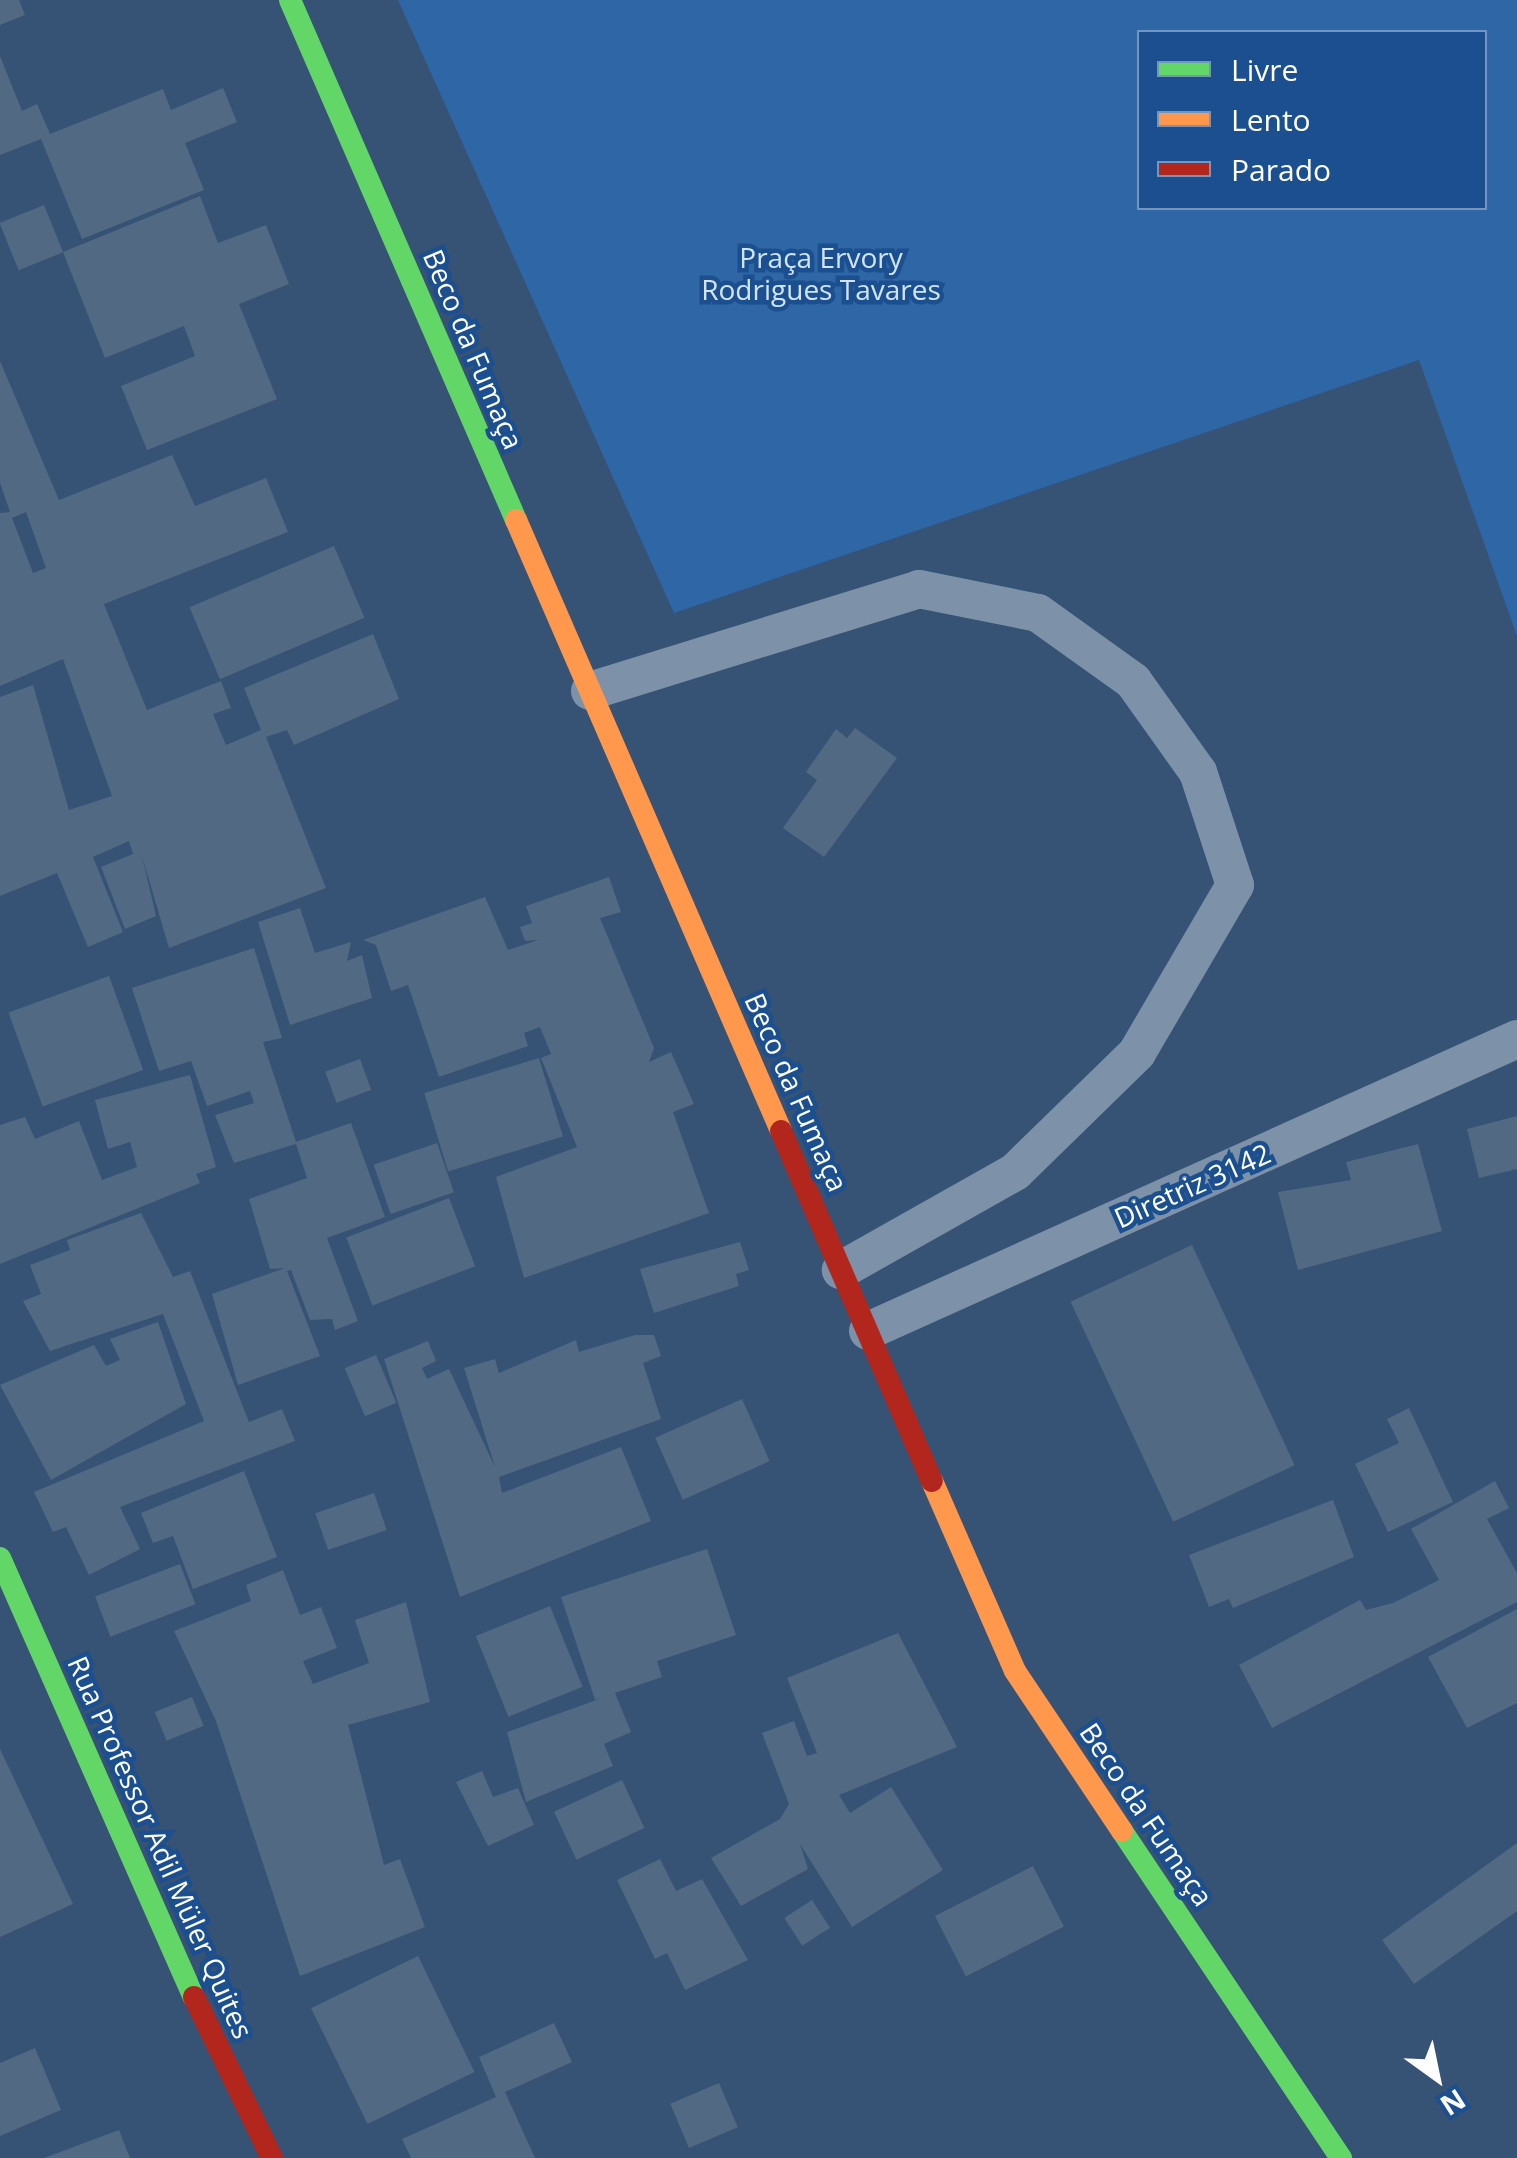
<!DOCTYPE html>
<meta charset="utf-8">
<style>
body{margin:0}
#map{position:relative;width:1517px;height:2158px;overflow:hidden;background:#365274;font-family:"Open Sans",sans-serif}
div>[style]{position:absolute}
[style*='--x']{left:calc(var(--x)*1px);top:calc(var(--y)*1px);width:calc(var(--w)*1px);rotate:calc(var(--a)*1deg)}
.green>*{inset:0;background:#2f66a5}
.building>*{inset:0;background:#526984;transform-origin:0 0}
.lane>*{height:38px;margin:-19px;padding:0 19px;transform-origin:19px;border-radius:19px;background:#7d92a8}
.fast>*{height:22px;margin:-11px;padding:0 11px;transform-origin:11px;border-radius:11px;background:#63d668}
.slow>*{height:22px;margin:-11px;padding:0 11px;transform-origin:11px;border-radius:11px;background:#ff974d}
.jam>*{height:22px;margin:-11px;padding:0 11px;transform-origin:11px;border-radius:11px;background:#b3261e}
span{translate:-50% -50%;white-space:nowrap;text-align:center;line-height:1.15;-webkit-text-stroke:9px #1b4f8f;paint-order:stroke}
.park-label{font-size:28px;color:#cfe3fa}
.street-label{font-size:28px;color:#fff}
.legend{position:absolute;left:1137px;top:30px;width:350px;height:180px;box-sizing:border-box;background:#1b4f8f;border:2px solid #7695bc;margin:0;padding:12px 18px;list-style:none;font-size:30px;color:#fff}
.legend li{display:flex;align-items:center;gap:20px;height:50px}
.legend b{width:50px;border:2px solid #7695bc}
.north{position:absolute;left:1387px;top:2028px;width:100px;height:100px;-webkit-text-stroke:8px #1b4f8f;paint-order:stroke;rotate:147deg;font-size:28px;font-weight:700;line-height:40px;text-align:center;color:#fff}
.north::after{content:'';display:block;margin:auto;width:35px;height:45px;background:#fff;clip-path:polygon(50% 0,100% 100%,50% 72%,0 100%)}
</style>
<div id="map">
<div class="green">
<div style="clip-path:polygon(evenodd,398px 0,1517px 0,1517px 636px,1419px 360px,674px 613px,398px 0,1484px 32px,1484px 208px,1140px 208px,1140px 32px,1484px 32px)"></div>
</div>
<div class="building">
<div style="clip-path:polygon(0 0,19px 0,25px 15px,0 25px)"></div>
<div style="clip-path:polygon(0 56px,22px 111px,37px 104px,50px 134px,163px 89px,171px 110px,223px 88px,237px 122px,185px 143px,204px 190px,82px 239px,41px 139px,0 155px)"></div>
<div style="clip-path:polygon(200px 196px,218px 243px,266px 225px,289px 284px,239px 304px,277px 399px,147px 450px,121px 386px,195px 356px,184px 326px,105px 358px,63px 252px)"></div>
<div style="left:44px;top:205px;width:51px;height:48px;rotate:68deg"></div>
<div style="clip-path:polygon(evenodd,0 361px,59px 500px,172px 455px,195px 506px,266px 478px,288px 532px,104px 604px,147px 710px,221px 681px,231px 708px,213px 714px,226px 745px,261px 730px,244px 688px,373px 634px,399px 699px,294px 745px,287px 730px,266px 737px,326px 888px,169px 948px,142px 856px,156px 916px,125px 929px,101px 867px,133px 854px,129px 841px,93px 857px,123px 932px,88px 947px,57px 873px,0 896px,0 697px,33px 685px,69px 810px,112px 796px,63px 659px,0 686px,0 513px,10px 512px,0 483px,0 361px,26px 512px,46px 568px,33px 573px,12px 518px,26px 512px)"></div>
<div style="left:334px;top:546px;width:78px;height:157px;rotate:67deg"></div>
<div style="clip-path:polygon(855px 728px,897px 758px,824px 857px,783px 828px,817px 780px,806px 772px,836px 729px,847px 738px)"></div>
<div style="clip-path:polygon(609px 877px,621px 912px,600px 918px,654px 1048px,649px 1062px,671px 1052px,694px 1104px,673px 1112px,709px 1213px,524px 1278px,496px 1177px,577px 1147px,541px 1058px,551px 1054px,540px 1027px,524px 1033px,528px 1046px,439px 1077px,408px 985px,391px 991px,376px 945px,363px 940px,485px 897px,508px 950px,538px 940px,525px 941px,520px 927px,532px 923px,526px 906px)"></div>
<div style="clip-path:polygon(300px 908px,315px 953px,351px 942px,347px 961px,362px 955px,372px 998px,290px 1025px,258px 922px)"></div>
<div style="clip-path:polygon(254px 948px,282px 1038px,263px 1042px,296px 1142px,351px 1123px,385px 1217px,327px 1238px,358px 1321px,335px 1330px,332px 1319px,310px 1320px,291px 1270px,287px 1271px,320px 1356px,238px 1385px,212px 1294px,285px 1268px,270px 1269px,249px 1199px,307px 1178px,296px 1144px,234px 1163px,215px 1115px,254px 1103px,250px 1091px,207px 1106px,191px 1061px,159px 1071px,132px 988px)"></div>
<div style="left:109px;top:976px;width:100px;height:107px;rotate:70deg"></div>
<div style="left:539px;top:1058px;width:82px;height:120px;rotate:73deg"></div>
<div style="left:360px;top:1059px;width:33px;height:37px;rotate:70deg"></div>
<div style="clip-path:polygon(190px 1075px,216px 1167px,196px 1174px,200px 1183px,0 1264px,0 1125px,25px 1117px,35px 1139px,79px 1121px,102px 1180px,137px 1167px,130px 1142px,108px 1149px,95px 1100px)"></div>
<div style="clip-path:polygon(1517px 1116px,1517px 1169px,1479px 1178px,1467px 1129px)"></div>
<div style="left:437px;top:1143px;width:52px;height:67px;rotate:71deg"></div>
<div style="clip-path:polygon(1418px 1144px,1442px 1231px,1298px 1270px,1278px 1192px,1351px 1180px,1346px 1162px)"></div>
<div style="left:449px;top:1198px;width:73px;height:110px;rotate:69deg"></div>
<div style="clip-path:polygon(141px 1213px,173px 1277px,190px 1271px,249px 1422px,282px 1409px,295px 1441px,120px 1507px,140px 1549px,89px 1575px,66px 1527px,53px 1532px,34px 1492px,204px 1421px,163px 1314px,50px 1351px,23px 1301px,41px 1294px,30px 1265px,70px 1250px,67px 1240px)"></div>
<div style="clip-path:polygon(740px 1242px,749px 1270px,736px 1274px,739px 1286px,654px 1313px,640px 1269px)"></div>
<div style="left:1192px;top:1245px;width:243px;height:134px;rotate:65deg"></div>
<div style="clip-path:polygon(158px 1322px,186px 1404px,51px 1480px,0 1385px,94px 1345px,106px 1366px,120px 1360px,110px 1339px)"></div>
<div style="clip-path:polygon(635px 1335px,654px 1335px,661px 1356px,643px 1363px,661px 1419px,499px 1477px,502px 1493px,621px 1447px,651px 1521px,460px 1597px,384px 1359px,428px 1341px,436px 1361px,422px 1368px,427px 1379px,449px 1369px,495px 1467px,464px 1368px,495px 1359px,499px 1373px,576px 1340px,579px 1352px)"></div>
<div style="left:376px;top:1355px;width:52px;height:34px;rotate:67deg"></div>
<div style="left:742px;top:1399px;width:68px;height:95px;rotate:66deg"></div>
<div style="clip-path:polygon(1409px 1408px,1453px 1502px,1388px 1532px,1355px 1464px,1399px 1443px,1387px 1419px)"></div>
<div style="clip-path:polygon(244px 1471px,277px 1557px,193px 1589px,173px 1536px,153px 1543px,141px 1513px)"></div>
<div style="clip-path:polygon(1495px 1481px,1509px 1508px,1487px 1519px,1517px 1573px,1517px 1602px,1272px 1728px,1239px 1665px,1360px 1600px,1366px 1610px,1393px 1603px,1439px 1580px,1411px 1529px)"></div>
<div style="left:374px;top:1493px;width:39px;height:62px;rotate:71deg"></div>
<div style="clip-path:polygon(1333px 1500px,1354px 1557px,1233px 1608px,1229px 1599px,1209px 1607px,1189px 1555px)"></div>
<div style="clip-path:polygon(707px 1549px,736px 1635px,657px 1661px,662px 1677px,615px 1693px,631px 1732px,604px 1744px,613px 1766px,526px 1802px,507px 1732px,605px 1697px,595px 1700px,561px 1597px)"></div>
<div style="left:180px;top:1564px;width:43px;height:91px;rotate:69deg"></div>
<div style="clip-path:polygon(283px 1570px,300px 1615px,321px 1607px,337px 1648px,303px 1661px,313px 1684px,369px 1663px,355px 1620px,406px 1602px,430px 1702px,348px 1725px,384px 1865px,400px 1859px,425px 1927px,300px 1976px,216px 1721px,174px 1631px,251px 1601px,246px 1585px)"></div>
<div style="left:550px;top:1606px;width:87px;height:80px;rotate:68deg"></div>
<div style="clip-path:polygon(1517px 1609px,1517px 1703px,1467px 1728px,1428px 1657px)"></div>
<div style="clip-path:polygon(898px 1633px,957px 1747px,839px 1795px,850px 1813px,891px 1787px,943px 1870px,852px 1927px,800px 1844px,808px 1869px,741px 1906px,711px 1858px,780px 1819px,789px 1804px,762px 1733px,794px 1721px,807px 1756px,817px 1753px,787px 1678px)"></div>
<div style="left:192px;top:1697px;width:31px;height:40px;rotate:68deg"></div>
<div style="clip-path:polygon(0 1749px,73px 1904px,0 1937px)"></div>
<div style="clip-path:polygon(482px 1771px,493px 1797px,518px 1788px,534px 1825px,488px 1846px,456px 1782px)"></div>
<div style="left:622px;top:1780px;width:53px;height:75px;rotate:65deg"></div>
<div style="clip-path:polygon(1517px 1843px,1517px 1911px,1414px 1984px,1382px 1940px)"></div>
<div style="clip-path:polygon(660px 1859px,676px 1891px,702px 1879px,748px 1960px,685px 1990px,667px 1953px,655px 1959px,617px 1880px)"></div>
<div style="left:1033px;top:1866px;width:68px;height:110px;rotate:63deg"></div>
<div style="left:812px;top:1900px;width:33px;height:33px;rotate:57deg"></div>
<div style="left:418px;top:1956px;width:129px;height:119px;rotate:64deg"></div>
<div style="clip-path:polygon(554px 2023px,572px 2062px,505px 2092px,535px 2158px,411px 2158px,402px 2139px,496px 2097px,479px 2057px)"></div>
<div style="clip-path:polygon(35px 2048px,61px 2110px,0 2136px,0 2063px)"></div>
<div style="left:719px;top:2083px;width:48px;height:53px;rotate:67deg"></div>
<div style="clip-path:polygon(119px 2130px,130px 2158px,44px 2158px)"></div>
</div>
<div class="lane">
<div style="--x:590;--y:691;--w:344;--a:-17.2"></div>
<div style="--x:919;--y:589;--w:121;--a:11.4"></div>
<div style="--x:1038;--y:613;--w:117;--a:35.6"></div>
<div style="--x:1133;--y:681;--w:112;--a:54.5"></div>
<div style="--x:1198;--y:772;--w:119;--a:71.9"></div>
<div style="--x:1235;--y:885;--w:194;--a:120.3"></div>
<div style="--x:1137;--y:1053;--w:170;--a:135.7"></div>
<div style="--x:1015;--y:1172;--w:200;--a:150.6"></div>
<div style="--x:868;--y:1331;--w:712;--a:-24.22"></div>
</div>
<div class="fast">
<div style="--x:290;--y:0;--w:567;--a:66.51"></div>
<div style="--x:0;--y:1558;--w:480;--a:66.2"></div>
<div style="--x:1122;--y:1831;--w:394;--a:56.2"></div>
</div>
<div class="slow">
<div style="--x:516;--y:520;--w:666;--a:66.55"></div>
<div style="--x:932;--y:1481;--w:207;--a:66.4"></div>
<div style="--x:1015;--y:1671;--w:192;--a:56.2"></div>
</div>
<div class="jam">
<div style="--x:781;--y:1131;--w:381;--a:66.7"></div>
<div style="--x:194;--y:1997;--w:179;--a:64.2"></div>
</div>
<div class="park-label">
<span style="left:821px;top:273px">Praça Ervory<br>Rodrigues Tavares</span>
</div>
<div class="street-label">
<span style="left:474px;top:349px;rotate:67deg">Beco da Fumaça</span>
<span style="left:797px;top:1092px;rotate:66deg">Beco da Fumaça</span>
<span style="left:1192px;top:1185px;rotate:-24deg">Diretriz 3142</span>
<span style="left:1147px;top:1814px;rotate:56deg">Beco da Fumaça</span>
<span style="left:161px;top:1847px;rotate:66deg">Rua Professor Adil Müler Quites</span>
</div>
<ul class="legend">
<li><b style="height:12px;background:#63d668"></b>Livre</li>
<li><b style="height:12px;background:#ff974d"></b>Lento</li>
<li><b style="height:12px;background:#b3261e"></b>Parado</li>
</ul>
<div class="north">N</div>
</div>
